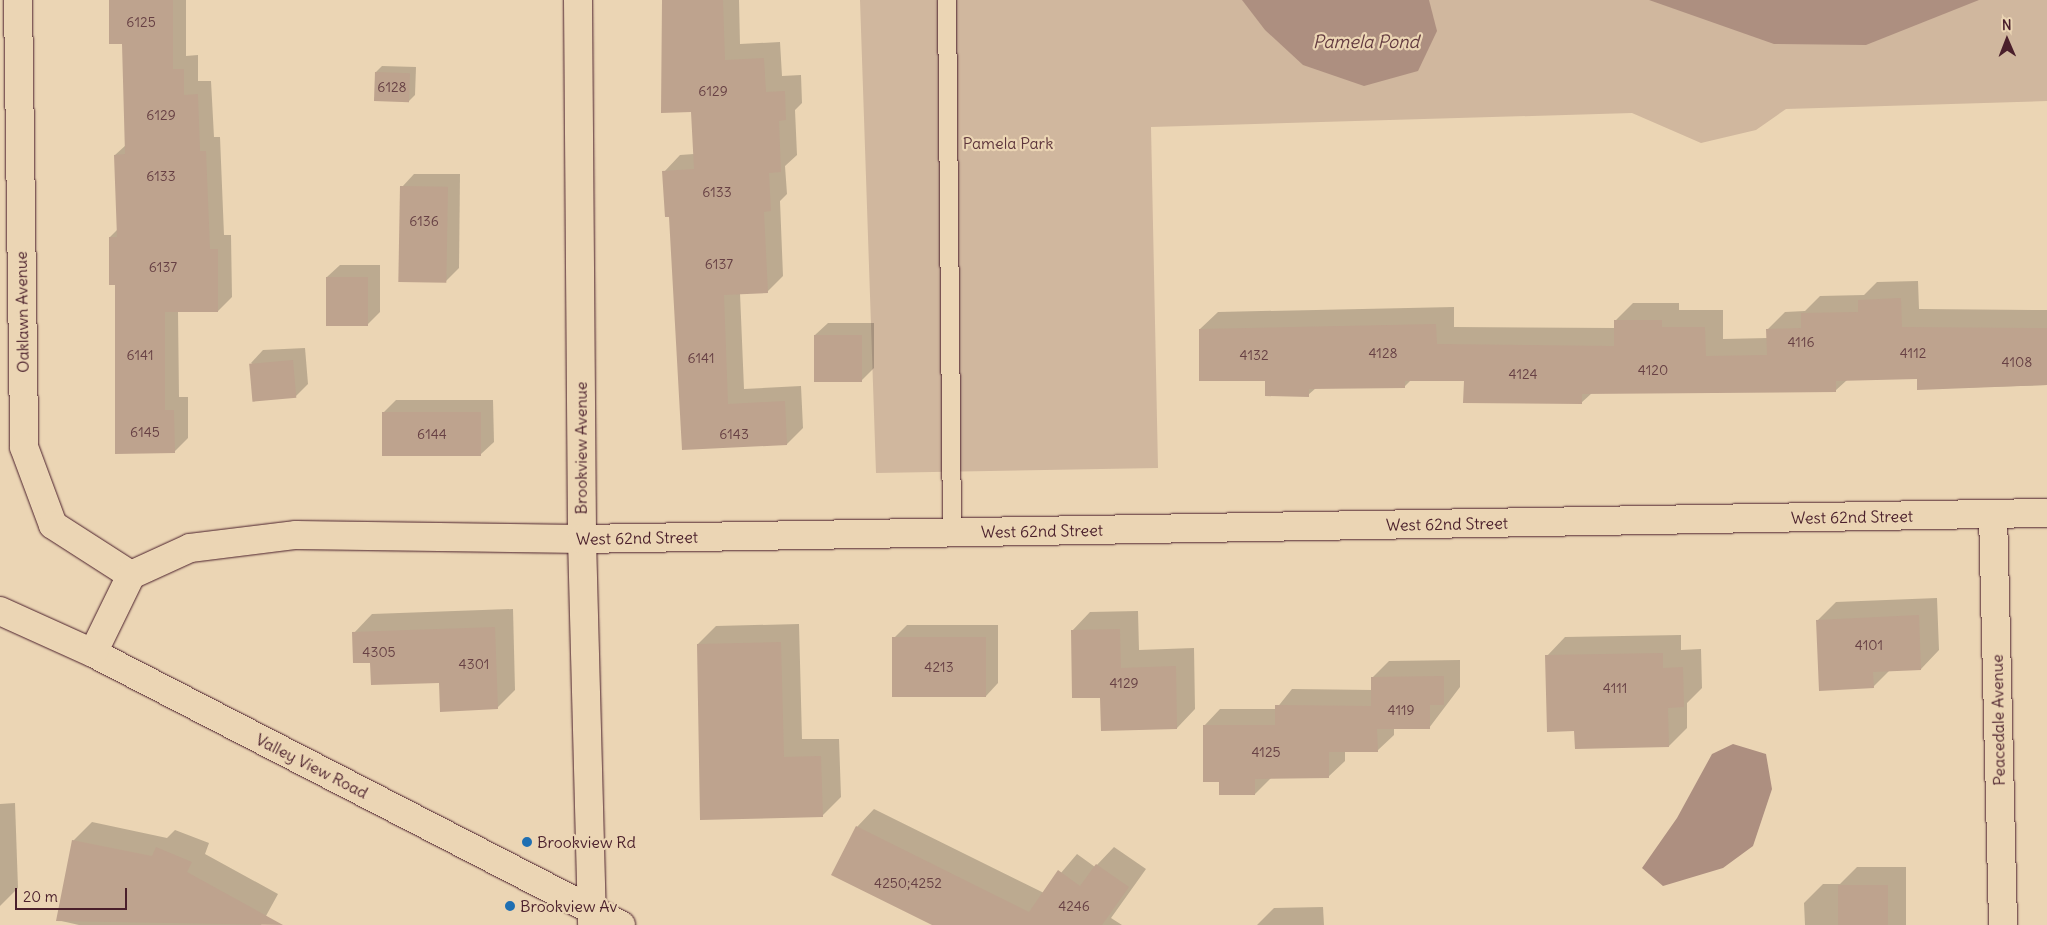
<!DOCTYPE html>
<style>
body{margin:0}
#map{position:relative;width:2047px;height:925px;overflow:hidden;background:#ebd5b4;font-family:Delius,sans-serif}
div>[style]{position:absolute}
[style*='--x']{left:calc(var(--x)*1px);top:calc(var(--y)*1px);width:calc(var(--w)*1px);rotate:calc(var(--a)*1deg)}
.green>*{inset:0;background:#d0b79e}
.water>*{inset:0;background:#ad8f80}
.shadow>*{inset:0;background:#0003}
.building>*{inset:0;background:#bea38e;transform-origin:0 0}
.roads{filter:drop-shadow(0 0 1px #4a1f2b) drop-shadow(0 0 1px #4a1f2b)}
.service>*{height:18px;margin:-9px;padding:0 9px;transform-origin:9px;border-radius:9px;background:#ebd5b4}
.minor>*{height:28px;margin:-14px;padding:0 14px;transform-origin:14px;border-radius:14px;background:#ebd5b4}
.tertiary>*{height:28px;margin:-14px;padding:0 14px;transform-origin:14px;border-radius:14px;background:#ebd5b4}
.dots>*{width:14px;height:14px;translate:-50% -50%;box-sizing:border-box;border:2px solid #ebd5b4;border-radius:50%}
span{translate:-50% -50%;white-space:nowrap;text-align:center;line-height:1.15;-webkit-text-stroke:4.5px #ebd5b4;paint-order:stroke}
.number-label{font-size:14px;color:#674044}
.number-label span{-webkit-text-stroke-width:0}
.park-label{font-size:16px;color:#5e363c}
.street-label{font-size:16px;color:#4a1f2b}
.poi-label{font-size:16px;color:#4a1f2b}
.left{translate:0 -50%;text-align:left}
.water-label{font-size:18px;color:#633b40;font-style:italic}
.north{position:absolute;left:1982px;top:15px;width:50px;height:50px;-webkit-text-stroke:4px #ebd5b4;paint-order:stroke;rotate:359deg;font-size:14px;font-weight:700;line-height:20px;text-align:center;color:#4a1f2b}
.north::after{content:'';display:block;margin:auto;width:18px;height:22px;background:#4a1f2b;clip-path:polygon(50% 0,100% 100%,50% 72%,0 100%)}
.scale{position:absolute;left:15px;top:888px;width:112px;height:22px;box-sizing:border-box;border:2px solid #4a1f2b;border-top:0;padding-left:6px;font-size:15px;line-height:18px;white-space:nowrap;color:#4a1f2b;-webkit-text-stroke:4px #ebd5b4;paint-order:stroke}
</style>
<div id="map">
<div class="green">
<div style="clip-path:polygon(860px 0,2047px 0,2047px 101px,1786px 109px,1756px 130px,1701px 143px,1632px 113px,1151px 127px,1158px 468px,876px 473px)"></div>
</div>
<div class="water">
<div style="clip-path:polygon(1242px 0,1429px 0,1437px 31px,1418px 71px,1364px 86px,1303px 65px,1265px 30px)"></div>
<div style="clip-path:polygon(1649px 0,1979px 0,1866px 45px,1774px 44px)"></div>
<div style="clip-path:polygon(1733px 744px,1766px 754px,1772px 789px,1753px 846px,1723px 868px,1663px 886px,1642px 868px,1677px 818px,1712px 754px)"></div>
</div>
<div class="shadow">
<div style="clip-path:polygon(111px 0,186px 0,186px 56px,198px 55px,198px 81px,211px 81px,214px 137px,220px 137px,224px 235px,231px 235px,232px 297px,218px 311px,178px 311px,179px 397px,188px 397px,188px 438px,174px 452px,116px 284px,110px 237px,118px 229px,115px 155px,126px 145px,123px 43px)"></div>
<div style="clip-path:polygon(662px 0,739px 0,740px 44px,780px 42px,782px 76px,801px 75px,802px 103px,795px 110px,797px 155px,785px 166px,787px 194px,780px 201px,783px 276px,767px 292px,740px 293px,744px 389px,801px 386px,803px 428px,787px 444px,683px 449px,670px 215px,664px 172px,680px 155px,694px 154px,692px 110px,663px 111px)"></div>
<div style="clip-path:polygon(382px 66px,416px 67px,415px 95px,409px 101px,376px 72px)"></div>
<div style="clip-path:polygon(414px 174px,460px 174px,459px 268px,446px 281px,402px 187px)"></div>
<div style="clip-path:polygon(340px 265px,380px 265px,380px 312px,367px 325px,327px 277px)"></div>
<div style="clip-path:polygon(1918px 281px,1919px 309px,2047px 310px,2047px 385px,1918px 389px,1918px 378px,1847px 380px,1835px 391px,1592px 393px,1581px 403px,1465px 380px,1411px 380px,1404px 387px,1316px 388px,1308px 395px,1266px 380px,1200px 329px,1218px 312px,1454px 307px,1454px 327px,1615px 328px,1615px 321px,1633px 303px,1679px 303px,1679px 310px,1723px 310px,1723px 339px,1768px 338px,1768px 329px,1785px 312px,1805px 311px,1820px 296px,1864px 295px,1877px 282px)"></div>
<div style="clip-path:polygon(828px 323px,874px 323px,874px 368px,861px 381px,815px 335px)"></div>
<div style="clip-path:polygon(305px 348px,308px 384px,295px 397px,251px 363px,263px 350px)"></div>
<div style="clip-path:polygon(396px 400px,493px 400px,494px 442px,481px 454px,383px 413px)"></div>
<div style="clip-path:polygon(1937px 598px,1939px 650px,1921px 669px,1890px 670px,1873px 687px,1818px 620px,1836px 602px)"></div>
<div style="clip-path:polygon(513px 609px,515px 690px,497px 708px,354px 633px,372px 614px)"></div>
<div style="clip-path:polygon(1138px 611px,1139px 650px,1194px 648px,1195px 709px,1177px 728px,1101px 696px,1072px 631px,1090px 612px)"></div>
<div style="clip-path:polygon(799px 624px,802px 739px,839px 739px,841px 797px,822px 816px,698px 644px,716px 626px)"></div>
<div style="clip-path:polygon(907px 625px,998px 625px,998px 683px,986px 696px,894px 638px)"></div>
<div style="clip-path:polygon(1681px 635px,1681px 650px,1701px 649px,1702px 688px,1687px 703px,1687px 728px,1669px 746px,1576px 730px,1547px 656px,1565px 637px)"></div>
<div style="clip-path:polygon(1460px 660px,1460px 687px,1429px 728px,1394px 728px,1394px 735px,1377px 751px,1345px 751px,1345px 761px,1328px 777px,1271px 778px,1255px 794px,1221px 780px,1204px 726px,1220px 709px,1276px 709px,1292px 689px,1373px 690px,1372px 678px,1389px 661px)"></div>
<div style="clip-path:polygon(15px 803px,18px 888px,0 906px,0 804px)"></div>
<div style="clip-path:polygon(874px 809px,1044px 893px,1077px 854px,1095px 867px,1114px 847px,1146px 869px,1111px 918px,1122px 925px,934px 925px,857px 827px)"></div>
<div style="clip-path:polygon(92px 822px,167px 838px,175px 830px,209px 843px,205px 854px,278px 894px,261px 925px,79px 925px,57px 920px,73px 841px)"></div>
<div style="clip-path:polygon(1857px 867px,1906px 867px,1906px 925px,1805px 925px,1804px 903px,1823px 884px,1840px 884px)"></div>
<div style="clip-path:polygon(1323px 907px,1324px 925px,1257px 925px,1274px 908px)"></div>
</div>
<div class="building">
<div style="clip-path:polygon(109px 0,173px 0,173px 69px,184px 69px,184px 95px,198px 94px,200px 151px,206px 151px,210px 249px,218px 249px,218px 312px,165px 312px,165px 410px,174px 410px,175px 453px,115px 454px,115px 285px,109px 285px,109px 237px,117px 237px,114px 155px,125px 154px,122px 44px,109px 44px)"></div>
<div style="clip-path:polygon(662px 0,723px 0,725px 60px,764px 58px,766px 92px,785px 91px,786px 120px,779px 121px,781px 172px,769px 173px,771px 211px,764px 212px,768px 293px,724px 295px,728px 404px,785px 401px,787px 445px,682px 450px,669px 217px,665px 217px,662px 171px,694px 169px,691px 112px,661px 113px)"></div>
<div style="left:375px;top:72px;width:35px;height:29px;rotate:2deg"></div>
<div style="left:400px;top:186px;width:48px;height:96px;rotate:1deg"></div>
<div style="left:326px;top:277px;width:42px;height:49px"></div>
<div style="clip-path:polygon(1901px 298px,1902px 327px,2047px 328px,2047px 385px,1917px 390px,1917px 379px,1836px 381px,1836px 392px,1582px 394px,1582px 404px,1463px 403px,1464px 381px,1405px 381px,1405px 388px,1309px 389px,1309px 397px,1265px 396px,1265px 381px,1199px 381px,1199px 329px,1436px 324px,1437px 344px,1614px 346px,1614px 320px,1662px 320px,1662px 327px,1705px 327px,1706px 356px,1767px 355px,1766px 329px,1801px 328px,1801px 313px,1858px 312px,1858px 300px)"></div>
<div style="left:814px;top:335px;width:48px;height:47px"></div>
<div style="left:293px;top:360px;width:38px;height:44px;rotate:85deg"></div>
<div style="left:382px;top:412px;width:99px;height:44px"></div>
<div style="clip-path:polygon(1919px 615px,1921px 670px,1873px 672px,1874px 688px,1819px 691px,1816px 620px)"></div>
<div style="clip-path:polygon(495px 627px,498px 709px,440px 712px,439px 683px,371px 685px,370px 663px,353px 663px,352px 632px)"></div>
<div style="clip-path:polygon(1120px 629px,1121px 668px,1176px 666px,1177px 729px,1101px 731px,1100px 698px,1072px 698px,1071px 630px)"></div>
<div style="left:892px;top:637px;width:94px;height:60px"></div>
<div style="clip-path:polygon(781px 642px,784px 757px,821px 756px,823px 817px,700px 820px,697px 644px)"></div>
<div style="clip-path:polygon(1663px 653px,1663px 668px,1683px 667px,1684px 707px,1668px 708px,1669px 747px,1575px 749px,1574px 731px,1547px 732px,1545px 655px)"></div>
<div style="clip-path:polygon(1444px 676px,1444px 705px,1430px 705px,1430px 729px,1377px 729px,1378px 752px,1329px 752px,1329px 778px,1255px 779px,1255px 795px,1219px 795px,1219px 782px,1203px 782px,1203px 725px,1275px 725px,1275px 705px,1371px 706px,1371px 677px)"></div>
<div style="clip-path:polygon(856px 826px,1029px 912px,1058px 870px,1080px 886px,1096px 864px,1129px 887px,1102px 925px,932px 925px,831px 875px)"></div>
<div style="clip-path:polygon(72px 840px,152px 856px,156px 847px,192px 862px,187px 872px,283px 925px,56px 921px)"></div>
<div style="left:1838px;top:885px;width:50px;height:40px"></div>
</div>
<div class="roads">
<div class="service">
<div style="--x:947;--y:0;--w:532;--a:89.46"></div>
</div>
<div class="minor">
<div style="--x:18;--y:0;--w:447;--a:89.2"></div>
<div style="--x:24;--y:447;--w:83;--a:69.6"></div>
<div style="--x:53;--y:525;--w:93;--a:32.7"></div>
<div style="--x:578;--y:0;--w:539;--a:89.57"></div>
<div style="--x:582;--y:539;--w:386;--a:88.5"></div>
<div style="--x:1993;--y:514;--w:411;--a:88.6"></div>
</div>
<div class="tertiary">
<div style="--x:0;--y:611;--w:102;--a:24.3"></div>
<div style="--x:93;--y:653;--w:594;--a:27.26"></div>
<div style="--x:93;--y:653;--w:87;--a:-64"></div>
<div style="--x:131;--y:575;--w:65;--a:-24.6"></div>
<div style="--x:190;--y:548;--w:107;--a:-7"></div>
<div style="--x:296;--y:535;--w:286;--a:0.8"></div>
<div style="--x:582;--y:539;--w:1465;--a:-1.02"></div>
</div>
</div>
<div class="dots">
<div style="left:527px;top:842px;background:#1f6fb2"></div>
<div style="left:510px;top:906px;background:#1f6fb2"></div>
</div>
<div class="number-label">
<span style="left:141px;top:22px">6125</span>
<span style="left:392px;top:87px">6128</span>
<span style="left:713px;top:91px">6129</span>
<span style="left:161px;top:115px">6129</span>
<span style="left:161px;top:176px">6133</span>
<span style="left:717px;top:192px">6133</span>
<span style="left:424px;top:221px">6136</span>
<span style="left:719px;top:264px">6137</span>
<span style="left:163px;top:267px">6137</span>
<span style="left:1801px;top:342px">4116</span>
<span style="left:1383px;top:353px">4128</span>
<span style="left:1913px;top:353px">4112</span>
<span style="left:140px;top:355px">6141</span>
<span style="left:1254px;top:355px">4132</span>
<span style="left:701px;top:358px">6141</span>
<span style="left:2017px;top:362px">4108</span>
<span style="left:1653px;top:370px">4120</span>
<span style="left:1523px;top:374px">4124</span>
<span style="left:145px;top:432px">6145</span>
<span style="left:432px;top:434px">6144</span>
<span style="left:734px;top:434px">6143</span>
<span style="left:1869px;top:645px">4101</span>
<span style="left:379px;top:652px">4305</span>
<span style="left:474px;top:664px">4301</span>
<span style="left:939px;top:667px">4213</span>
<span style="left:1124px;top:683px">4129</span>
<span style="left:1615px;top:688px">4111</span>
<span style="left:1401px;top:710px">4119</span>
<span style="left:1266px;top:752px">4125</span>
<span style="left:908px;top:883px">4250;4252</span>
<span style="left:1074px;top:906px">4246</span>
</div>
<div class="park-label">
<span style="left:1008px;top:143px">Pamela Park</span>
</div>
<div class="street-label">
<span style="left:22px;top:312px;rotate:-91deg">Oaklawn Avenue</span>
<span style="left:581px;top:448px;rotate:-90deg">Brookview Avenue</span>
<span style="left:1852px;top:517px;rotate:-1deg">West 62nd Street</span>
<span style="left:1447px;top:524px;rotate:-1deg">West 62nd Street</span>
<span style="left:1042px;top:531px;rotate:-1deg">West 62nd Street</span>
<span style="left:637px;top:538px;rotate:-1deg">West 62nd Street</span>
<span style="left:1998px;top:720px;rotate:-91deg">Peacedale Avenue</span>
<span style="left:312px;top:766px;rotate:27deg">Valley View Road</span>
</div>
<div class="poi-label">
<span class="left" style="left:537px;top:842px">Brookview Rd</span>
<span class="left" style="left:520px;top:906px">Brookview Av</span>
</div>
<div class="water-label">
<span style="left:1366px;top:42px">Pamela Pond</span>
</div>
<div class="north">N</div>
<div class="scale">20 m</div>
</div>
